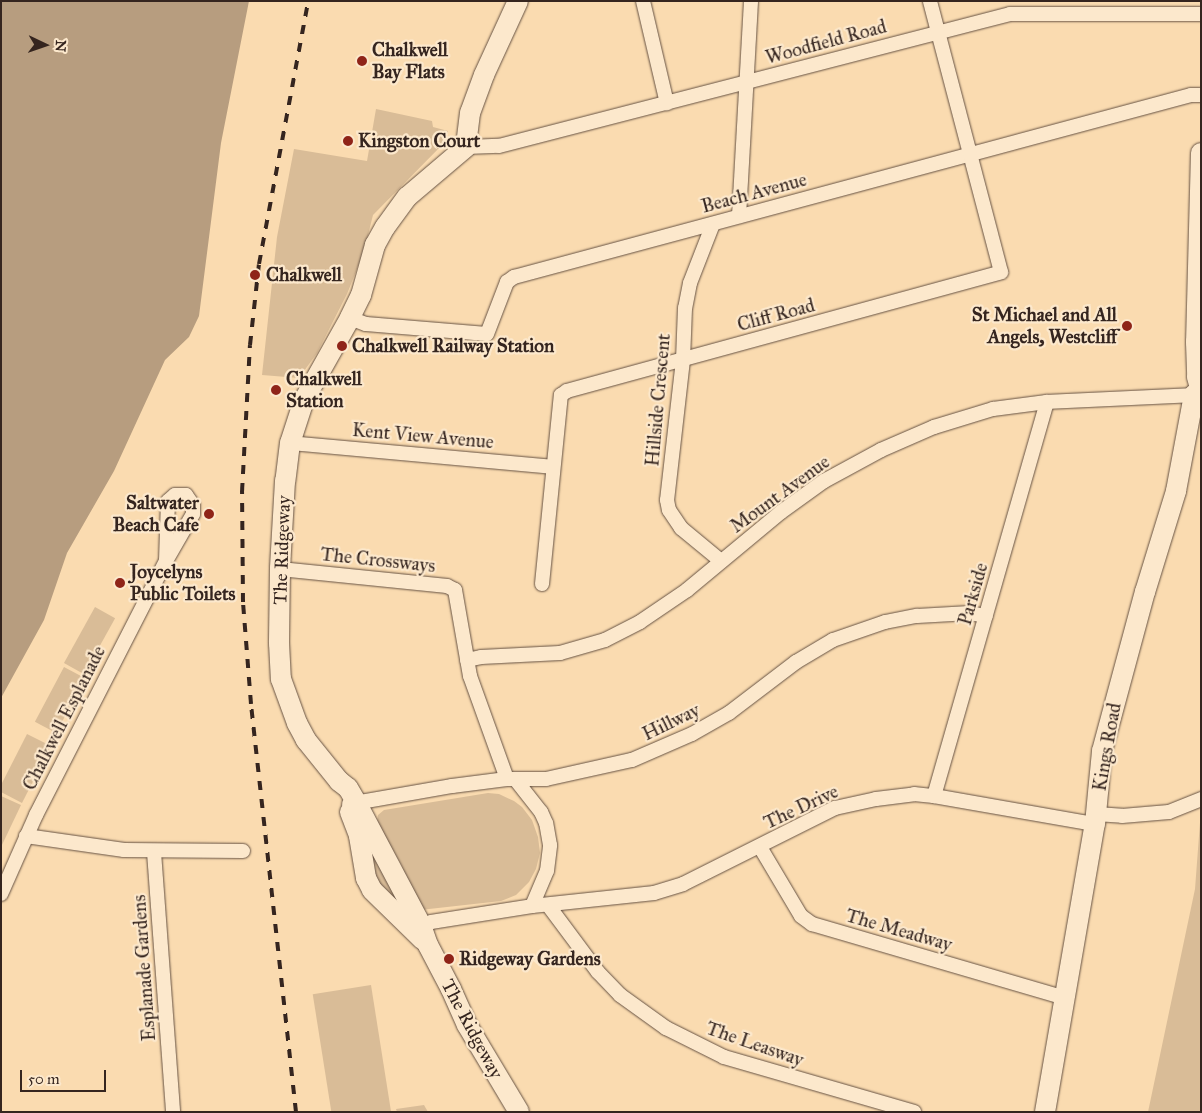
<!DOCTYPE html>
<style>
body{margin:0}
#map{position:relative;width:1202px;height:1113px;overflow:hidden;background:#fadbb0;font-family:"IM FELL Great Primer",serif}
div>[style]{position:absolute}
[style*='--x']{left:calc(var(--x)*1px);top:calc(var(--y)*1px);width:calc(var(--w)*1px);rotate:calc(var(--a)*1deg)}
.green>*{inset:0;background:#d9bc97;transform-origin:0 0}
.water>*{inset:0;background:#b79d7f}
.roads{filter:drop-shadow(0 0 1px #665243) drop-shadow(0 0 1px #665243)}
.street>*{height:14px;margin:-7px;padding:0 7px;transform-origin:7px;border-radius:7px;background:#fce8cc}
.secondary>*{height:20px;margin:-10px;padding:0 10px;transform-origin:10px;border-radius:10px;background:#fce8cc}
.rail>*{height:4px;margin-top:-2px;transform-origin:0;background:repeating-linear-gradient(90deg,#35251f 0 9px,transparent 0 18px)}
.dots>*{width:14px;height:14px;translate:-50% -50%;box-sizing:border-box;border:2px solid #fce8cc;border-radius:50%}
span{translate:-50% -50%;white-space:nowrap;text-align:center;line-height:1.15;-webkit-text-stroke:4.5px #fce8cc;paint-order:stroke}
.street-label{font-size:19px;color:#35251f}
.poi-label{font-size:19px;color:#35251f;font-weight:700}
.left{translate:0 -50%;text-align:left}
.right{translate:-100% -50%;text-align:right}
.frame{position:absolute;inset:0;border:2px solid #35251f;pointer-events:none}
.north{position:absolute;left:20px;top:20px;width:50px;height:50px;-webkit-text-stroke:4px #fce8cc;paint-order:stroke;rotate:93deg;font-size:14px;font-weight:700;line-height:20px;text-align:center;color:#35251f}
.north::after{content:'';display:block;margin:auto;width:18px;height:22px;background:#35251f;clip-path:polygon(50% 0,100% 100%,50% 72%,0 100%)}
.scale{position:absolute;left:20px;top:1070px;width:86px;height:22px;box-sizing:border-box;border:2px solid #35251f;border-top:0;padding-left:6px;font-size:15px;line-height:18px;white-space:nowrap;color:#35251f;-webkit-text-stroke:4px #fce8cc;paint-order:stroke}
</style>
<div id="map">
<div class="green">
<div style="clip-path:polygon(376px 109px,432px 121px,433px 127px,448px 131px,445px 142px,373px 215px,364px 251px,347px 294px,317px 353px,299px 378px,262px 375px,277px 237px,294px 149px,367px 161px)"></div>
<div style="left:95px;top:607px;width:23px;height:64px;rotate:29deg"></div>
<div style="left:64px;top:667px;width:24px;height:62px;rotate:28deg"></div>
<div style="clip-path:polygon(27px 734px,51px 746px,22px 803px,1px 792px,1px 785px)"></div>
<div style="clip-path:polygon(488px 793px,499px 794px,514px 801px,522px 807px,532px 820px,538px 837px,540px 853px,536px 869px,529px 882px,516px 895px,501px 901px,420px 910px,404px 876px,402px 866px,377px 822px,378px 815px,384px 810px)"></div>
<div style="clip-path:polygon(1px 796px,21px 805px,1px 847px)"></div>
<div style="clip-path:polygon(1201px 809px,1201px 1112px,1148px 1112px,1195px 889px)"></div>
<div style="clip-path:polygon(374px 845px,406px 906px,387px 896px,372px 870px,371px 852px)"></div>
<div style="left:371px;top:985px;width:129px;height:59px;rotate:81deg"></div>
<div style="clip-path:polygon(424px 1105px,428px 1112px,397px 1112px,396px 1109px)"></div>
</div>
<div class="water">
<div style="clip-path:polygon(1px 1px,249px 1px,221px 143px,199px 316px,189px 337px,165px 360px,114px 471px,67px 553px,44px 620px,1px 698px)"></div>
</div>
<div class="roads">
<div class="street">
<div style="--x:643;--y:1;--w:105;--a:76.8"></div>
<div style="--x:466;--y:147;--w:33;--a:-2"></div>
<div style="--x:499;--y:146;--w:528;--a:-14.48"></div>
<div style="--x:1010;--y:14;--w:191;--a:0"></div>
<div style="--x:739;--y:216;--w:215;--a:-86.8"></div>
<div style="--x:713;--y:224;--w:63;--a:111.3"></div>
<div style="--x:690;--y:283;--w:25;--a:101"></div>
<div style="--x:685;--y:308;--w:52;--a:92.2"></div>
<div style="--x:683;--y:360;--w:141;--a:96.5"></div>
<div style="--x:667;--y:500;--w:10;--a:79"></div>
<div style="--x:669;--y:510;--w:22;--a:56"></div>
<div style="--x:681;--y:528;--w:52;--a:39.5"></div>
<div style="--x:350;--y:318;--w:17;--a:21"></div>
<div style="--x:366;--y:324;--w:121;--a:4.7"></div>
<div style="--x:487;--y:334;--w:56;--a:-69"></div>
<div style="--x:507;--y:282;--w:9;--a:-36"></div>
<div style="--x:514;--y:277;--w:701;--a:-15.05"></div>
<div style="--x:1191;--y:95;--w:10;--a:0"></div>
<div style="--x:290;--y:443;--w:264;--a:5.2"></div>
<div style="--x:280;--y:569;--w:168;--a:5.8"></div>
<div style="--x:447;--y:586;--w:9;--a:27"></div>
<div style="--x:455;--y:590;--w:87;--a:80.1"></div>
<div style="--x:470;--y:676;--w:109;--a:70.2"></div>
<div style="--x:542;--y:584;--w:190;--a:-84.3"></div>
<div style="--x:561;--y:395;--w:7;--a:-34"></div>
<div style="--x:567;--y:391;--w:450;--a:-15.3"></div>
<div style="--x:1001;--y:272;--w:280;--a:-104.7"></div>
<div style="--x:467;--y:660;--w:14;--a:-12"></div>
<div style="--x:481;--y:657;--w:79;--a:-2.9"></div>
<div style="--x:560;--y:653;--w:47;--a:-16.1"></div>
<div style="--x:605;--y:640;--w:39;--a:-27"></div>
<div style="--x:640;--y:622;--w:57;--a:-34.2"></div>
<div style="--x:687;--y:590;--w:122;--a:-39.7"></div>
<div style="--x:781;--y:512;--w:53;--a:-35.8"></div>
<div style="--x:824;--y:481;--w:65;--a:-28.5"></div>
<div style="--x:881;--y:450;--w:58;--a:-23.5"></div>
<div style="--x:934;--y:427;--w:62;--a:-17"></div>
<div style="--x:993;--y:409;--w:54;--a:-7.4"></div>
<div style="--x:1047;--y:402;--w:147;--a:-2.7"></div>
<div style="--x:934;--y:796;--w:410;--a:-74"></div>
<div style="--x:349;--y:804;--w:105;--a:-9.9"></div>
<div style="--x:452;--y:786;--w:55;--a:-7.3"></div>
<div style="--x:507;--y:779;--w:39;--a:0"></div>
<div style="--x:546;--y:779;--w:88;--a:-12.5"></div>
<div style="--x:632;--y:760;--w:65;--a:-23.4"></div>
<div style="--x:692;--y:734;--w:43;--a:-29.6"></div>
<div style="--x:729;--y:713;--w:84;--a:-37.3"></div>
<div style="--x:796;--y:662;--w:43;--a:-30.7"></div>
<div style="--x:833;--y:640;--w:55;--a:-19.1"></div>
<div style="--x:885;--y:622;--w:33;--a:-11"></div>
<div style="--x:917;--y:616;--w:53;--a:-3.2"></div>
<div style="--x:970;--y:613;--w:16;--a:11"></div>
<div style="--x:1096;--y:814;--w:26;--a:4"></div>
<div style="--x:1122;--y:816;--w:47;--a:-4.9"></div>
<div style="--x:1169;--y:812;--w:35;--a:-22"></div>
<div style="--x:26;--y:836;--w:99;--a:8.1"></div>
<div style="--x:124;--y:850;--w:119;--a:0.5"></div>
<div style="--x:760;--y:847;--w:80;--a:59.3"></div>
<div style="--x:801;--y:916;--w:14;--a:36"></div>
<div style="--x:812;--y:924;--w:264;--a:16.3"></div>
<div style="--x:154;--y:852;--w:261;--a:85.8"></div>
<div style="--x:1;--y:894;--w:86;--a:-66.1"></div>
<div style="--x:36;--y:815;--w:285;--a:-62.9"></div>
<div style="--x:166;--y:561;--w:60;--a:-88.1"></div>
<div style="--x:168;--y:501;--w:9;--a:-41"></div>
<div style="--x:175;--y:495;--w:11;--a:0"></div>
<div style="--x:186;--y:495;--w:12;--a:55"></div>
<div style="--x:193;--y:505;--w:9;--a:90"></div>
<div style="--x:193;--y:514;--w:54;--a:119.9"></div>
<div style="--x:548;--y:905;--w:84;--a:53.3"></div>
<div style="--x:598;--y:972;--w:32;--a:46"></div>
<div style="--x:620;--y:995;--w:57;--a:35.7"></div>
<div style="--x:666;--y:1028;--w:65;--a:26.6"></div>
<div style="--x:724;--y:1057;--w:198;--a:16.1"></div>
<div style="--x:532;--y:906;--w:123;--a:-6.1"></div>
<div style="--x:654;--y:893;--w:30;--a:-17"></div>
<div style="--x:683;--y:884;--w:170;--a:-26.6"></div>
<div style="--x:835;--y:808;--w:42;--a:-12.4"></div>
<div style="--x:876;--y:799;--w:38;--a:-7"></div>
<div style="--x:914;--y:794;--w:20;--a:6"></div>
<div style="--x:934;--y:796;--w:163;--a:9.9"></div>
<div style="--x:414;--y:929;--w:18;--a:-22"></div>
<div style="--x:431;--y:922;--w:102;--a:-9"></div>
<div style="--x:532;--y:906;--w:38;--a:-67"></div>
<div style="--x:547;--y:871;--w:26;--a:-83"></div>
<div style="--x:550;--y:845;--w:22;--a:-100"></div>
<div style="--x:546;--y:823;--w:12;--a:-114"></div>
<div style="--x:541;--y:812;--w:42;--a:-128.2"></div>
</div>
<div class="secondary">
<div style="--x:518;--y:1;--w:81;--a:114.7"></div>
<div style="--x:484;--y:75;--w:40;--a:110.2"></div>
<div style="--x:470;--y:113;--w:34;--a:97"></div>
<div style="--x:466;--y:147;--w:77;--a:139.7"></div>
<div style="--x:407;--y:197;--w:37;--a:126"></div>
<div style="--x:385;--y:227;--w:21;--a:119"></div>
<div style="--x:375;--y:245;--w:52;--a:105.6"></div>
<div style="--x:361;--y:295;--w:25;--a:116"></div>
<div style="--x:350;--y:318;--w:94;--a:119.3"></div>
<div style="--x:304;--y:400;--w:45;--a:108"></div>
<div style="--x:290;--y:443;--w:38;--a:97"></div>
<div style="--x:285;--y:481;--w:88;--a:93.3"></div>
<div style="--x:280;--y:569;--w:74;--a:90.8"></div>
<div style="--x:279;--y:643;--w:36;--a:87"></div>
<div style="--x:281;--y:679;--w:47;--a:70"></div>
<div style="--x:297;--y:723;--w:19;--a:62"></div>
<div style="--x:306;--y:740;--w:53;--a:51.2"></div>
<div style="--x:339;--y:781;--w:11;--a:38"></div>
<div style="--x:348;--y:788;--w:16;--a:60"></div>
<div style="--x:356;--y:802;--w:139;--a:62.1"></div>
<div style="--x:421;--y:925;--w:21;--a:71"></div>
<div style="--x:428;--y:945;--w:50;--a:62.4"></div>
<div style="--x:451;--y:989;--w:39;--a:66"></div>
<div style="--x:467;--y:1025;--w:101;--a:59.1"></div>
<div style="--x:1201;--y:153;--w:189;--a:91.5"></div>
<div style="--x:1196;--y:342;--w:35;--a:88"></div>
<div style="--x:1197;--y:377;--w:16;--a:75"></div>
<div style="--x:350;--y:812;--w:26;--a:69"></div>
<div style="--x:359;--y:836;--w:43;--a:80.5"></div>
<div style="--x:366;--y:878;--w:13;--a:63"></div>
<div style="--x:372;--y:890;--w:71;--a:44.4"></div>
<div style="--x:1045;--y:1112;--w:292;--a:-80.2"></div>
<div style="--x:1095;--y:824;--w:73;--a:-84.5"></div>
<div style="--x:1102;--y:751;--w:165;--a:-74.9"></div>
<div style="--x:1145;--y:592;--w:106;--a:-72.9"></div>
<div style="--x:1176;--y:491;--w:98;--a:-79.4"></div>
<div style="--x:1194;--y:395;--w:8;--a:-40"></div>
</div>
</div>
<div class="rail">
<div style="--x:296;--y:1112;--w:410;--a:-96.3"></div>
<div style="--x:251;--y:704;--w:102;--a:-94.5"></div>
<div style="--x:243;--y:602;--w:110;--a:-90.5"></div>
<div style="--x:242;--y:492;--w:147;--a:-86.9"></div>
<div style="--x:250;--y:345;--w:81;--a:-83.7"></div>
<div style="--x:259;--y:264;--w:268;--a:-79.4"></div>
</div>
<div class="dots">
<div style="left:362px;top:61px;background:#8f2418"></div>
<div style="left:348px;top:141px;background:#8f2418"></div>
<div style="left:255px;top:275px;background:#8f2418"></div>
<div style="left:1127px;top:326px;background:#8f2418"></div>
<div style="left:342px;top:346px;background:#8f2418"></div>
<div style="left:276px;top:390px;background:#8f2418"></div>
<div style="left:209px;top:514px;background:#8f2418"></div>
<div style="left:120px;top:583px;background:#8f2418"></div>
<div style="left:449px;top:959px;background:#8f2418"></div>
</div>
<div class="street-label">
<span style="left:826px;top:42px;rotate:-15deg">Woodfield Road</span>
<span style="left:754px;top:193px;rotate:-15deg">Beach Avenue</span>
<span style="left:776px;top:315px;rotate:-15deg">Cliff Road</span>
<span style="left:658px;top:400px;rotate:-85deg">Hillside Crescent</span>
<span style="left:423px;top:436px;rotate:5deg">Kent View Avenue</span>
<span style="left:780px;top:494px;rotate:-36deg">Mount Avenue</span>
<span style="left:282px;top:550px;rotate:-88deg">The Ridgeway</span>
<span style="left:378px;top:560px;rotate:6deg">The Crossways</span>
<span style="left:973px;top:594px;rotate:-74deg">Parkside</span>
<span style="left:64px;top:718px;rotate:-63deg">Chalkwell Esplanade</span>
<span style="left:671px;top:722px;rotate:-26deg">Hillway</span>
<span style="left:1107px;top:747px;rotate:-80deg">Kings Road</span>
<span style="left:801px;top:807px;rotate:-25deg">The Drive</span>
<span style="left:899px;top:930px;rotate:16deg">The Meadway</span>
<span style="left:144px;top:968px;rotate:-94deg">Esplanade Gardens</span>
<span style="left:472px;top:1029px;rotate:62deg">The Ridgeway</span>
<span style="left:755px;top:1044px;rotate:19deg">The Leasway</span>
</div>
<div class="poi-label">
<span class="left" style="left:372px;top:61px">Chalkwell<br>Bay Flats</span>
<span class="left" style="left:358px;top:141px">Kingston Court</span>
<span class="left" style="left:266px;top:275px">Chalkwell</span>
<span class="right" style="left:1117px;top:326px">St Michael and All<br>Angels, Westcliff</span>
<span class="left" style="left:352px;top:346px">Chalkwell Railway Station</span>
<span class="left" style="left:286px;top:390px">Chalkwell<br>Station</span>
<span class="right" style="left:199px;top:514px">Saltwater<br>Beach Cafe</span>
<span class="left" style="left:130px;top:583px">Joycelyns<br>Public Toilets</span>
<span class="left" style="left:459px;top:959px">Ridgeway Gardens</span>
</div>
<div class="frame"></div>
<div class="north">N</div>
<div class="scale">50 m</div>
</div>
